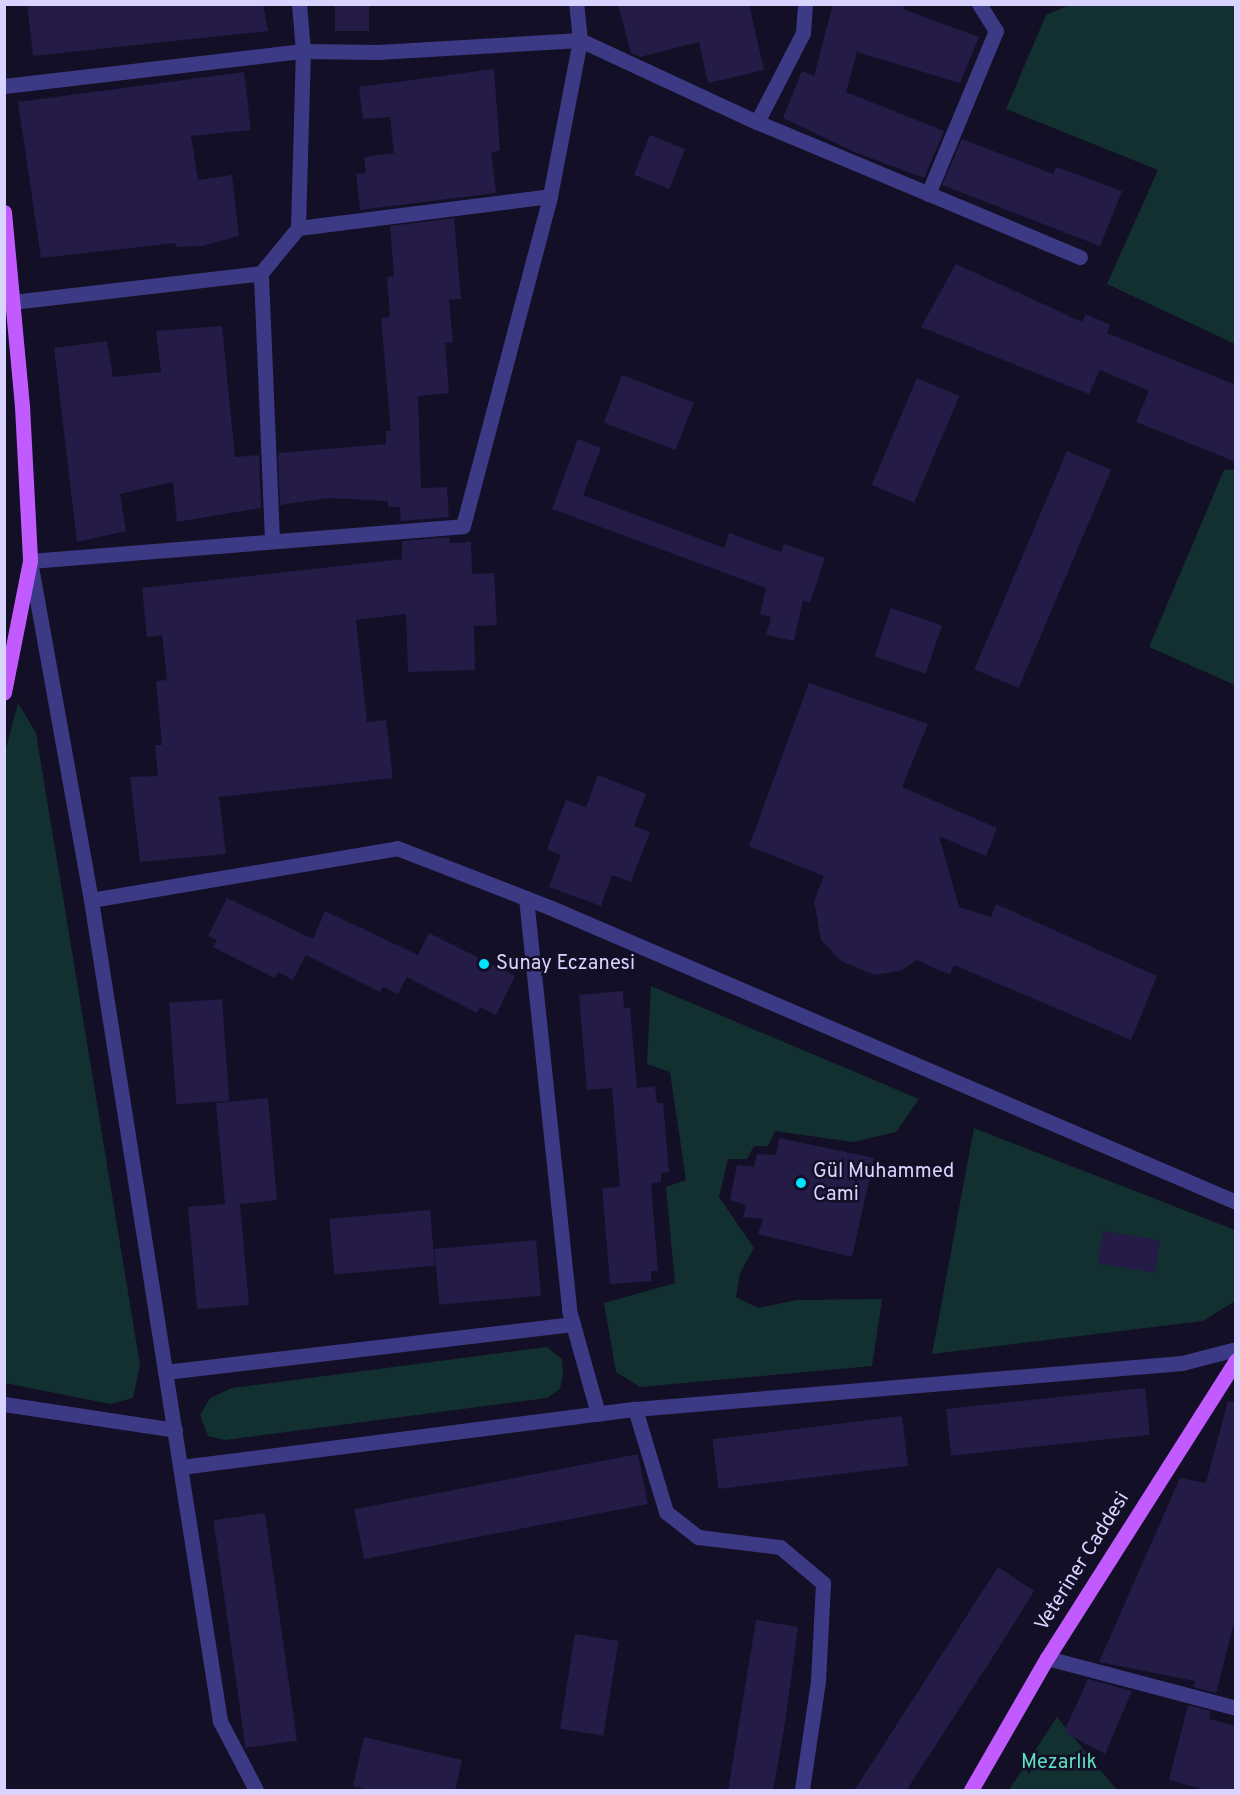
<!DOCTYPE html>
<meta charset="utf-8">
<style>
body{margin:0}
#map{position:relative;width:1240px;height:1795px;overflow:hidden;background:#130f26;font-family:Overpass,sans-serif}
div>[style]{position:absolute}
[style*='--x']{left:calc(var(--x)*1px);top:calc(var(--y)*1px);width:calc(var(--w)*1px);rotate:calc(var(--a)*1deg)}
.green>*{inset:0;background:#12302f}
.building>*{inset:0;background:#241b47;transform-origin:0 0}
.minor>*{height:15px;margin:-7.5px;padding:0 7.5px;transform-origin:7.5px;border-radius:7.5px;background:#3d3a85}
.major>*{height:15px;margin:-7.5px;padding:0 7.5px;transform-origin:7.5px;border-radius:7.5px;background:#c25bff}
.dots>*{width:16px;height:16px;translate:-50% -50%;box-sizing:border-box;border:3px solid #130f26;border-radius:50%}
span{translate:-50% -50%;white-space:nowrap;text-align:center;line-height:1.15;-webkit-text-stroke:5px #130f26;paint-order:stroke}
.poi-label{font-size:20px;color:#d9d4ff}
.left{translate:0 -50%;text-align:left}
.street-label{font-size:20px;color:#d9d4ff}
.park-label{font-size:20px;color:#5fe0c0}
.frame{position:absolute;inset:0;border:6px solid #d9d4ff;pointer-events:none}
</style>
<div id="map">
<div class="green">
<div style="clip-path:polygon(1069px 5px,1235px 5px,1235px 344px,1107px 284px,1158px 170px,1006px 109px,1046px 15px)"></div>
<div style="clip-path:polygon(1235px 469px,1236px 469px,1235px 685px,1149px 647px,1224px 470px)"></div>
<div style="clip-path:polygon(18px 703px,36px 733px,140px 1365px,133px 1398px,110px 1404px,5px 1383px,4px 756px)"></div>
<div style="clip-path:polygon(651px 986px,919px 1099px,896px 1132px,853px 1142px,775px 1131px,768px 1146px,754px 1146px,747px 1159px,728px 1159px,719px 1197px,754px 1248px,740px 1273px,736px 1297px,758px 1308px,797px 1300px,882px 1299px,872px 1366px,640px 1387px,616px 1372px,604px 1303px,675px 1283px,666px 1187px,686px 1180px,670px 1072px,647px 1064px)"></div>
<div style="clip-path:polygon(974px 1128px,1235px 1230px,1235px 1301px,1203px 1321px,932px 1354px)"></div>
<div style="clip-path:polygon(547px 1347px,562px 1359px,563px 1373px,560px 1389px,547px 1398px,225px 1440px,208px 1436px,200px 1415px,210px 1398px,232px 1388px)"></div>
<div style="clip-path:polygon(1057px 1717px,1117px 1790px,1009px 1790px)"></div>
</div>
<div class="building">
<div style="clip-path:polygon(27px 4px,263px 4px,268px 31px,33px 56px)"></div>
<div style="left:335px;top:4px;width:34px;height:27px"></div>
<div style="clip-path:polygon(618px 4px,749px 4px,764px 70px,708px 83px,699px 42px,640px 57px,631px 53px)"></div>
<div style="clip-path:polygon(833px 4px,904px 4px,903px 9px,979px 37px,960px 83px,857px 52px,846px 92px,944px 131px,924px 178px,857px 153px,783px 118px,802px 71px,814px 76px)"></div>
<div style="clip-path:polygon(494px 69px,500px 151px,491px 152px,496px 193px,360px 210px,356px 174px,366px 173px,364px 157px,394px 153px,390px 117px,363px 119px,359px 87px)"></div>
<div style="clip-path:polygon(244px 72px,251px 130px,191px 136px,198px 180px,232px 175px,239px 236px,202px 246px,176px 247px,175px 243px,41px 258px,18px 102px)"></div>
<div style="left:650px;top:135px;width:38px;height:43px;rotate:22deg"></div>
<div style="clip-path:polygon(962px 139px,1053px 174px,1056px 167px,1122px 191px,1100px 246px,942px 185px)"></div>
<div style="clip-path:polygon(454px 218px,461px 299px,449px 300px,453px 342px,445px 343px,449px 393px,418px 396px,421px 488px,447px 487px,449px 517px,401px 521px,400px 507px,388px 507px,388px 501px,328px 498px,280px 505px,278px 453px,386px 444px,386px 431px,391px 431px,381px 318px,390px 317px,387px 277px,394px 276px,390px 226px)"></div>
<div style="clip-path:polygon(956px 264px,1082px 322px,1086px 314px,1110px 325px,1107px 333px,1236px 385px,1236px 462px,1136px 422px,1149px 391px,1100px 370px,1089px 394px,921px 327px)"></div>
<div style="clip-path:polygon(222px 326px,235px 457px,259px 455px,261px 508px,177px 522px,173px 482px,120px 494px,126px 531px,77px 542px,54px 348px,107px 341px,113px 377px,161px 372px,156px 331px)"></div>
<div style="left:622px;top:375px;width:77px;height:51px;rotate:21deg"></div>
<div style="left:917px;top:378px;width:46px;height:116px;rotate:23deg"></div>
<div style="clip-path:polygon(578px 439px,601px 448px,583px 495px,724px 548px,729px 533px,781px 552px,784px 544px,825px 558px,810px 603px,803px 600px,794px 641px,766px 635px,771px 617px,760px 614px,766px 588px,552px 509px)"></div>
<div style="left:1067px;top:451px;width:48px;height:237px;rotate:23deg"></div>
<div style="clip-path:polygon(449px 537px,450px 543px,471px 542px,472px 574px,494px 573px,497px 625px,474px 626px,475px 670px,408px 672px,406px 614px,356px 620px,367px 722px,386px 720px,393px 778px,219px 797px,226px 854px,140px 862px,130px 777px,158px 776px,155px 745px,162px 745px,156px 681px,167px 680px,162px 635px,147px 637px,142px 588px,402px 559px,402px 541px)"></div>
<div style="left:891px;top:608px;width:54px;height:51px;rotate:19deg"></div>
<div style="clip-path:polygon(809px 683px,928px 724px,902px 787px,997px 828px,986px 856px,939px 836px,959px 907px,991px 917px,996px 904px,1157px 976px,1131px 1040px,954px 965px,950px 975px,917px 960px,900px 971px,874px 975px,841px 961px,821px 940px,814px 901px,824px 876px,749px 846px)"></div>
<div style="clip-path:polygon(598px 775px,646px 794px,634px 826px,650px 832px,631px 882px,612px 875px,601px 906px,549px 887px,561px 855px,547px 849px,566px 800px,586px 807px)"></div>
<div style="clip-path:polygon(227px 898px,313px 939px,325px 911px,418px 955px,429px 933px,515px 976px,496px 1015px,480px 1007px,477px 1013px,407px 977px,398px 994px,383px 987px,380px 992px,306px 955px,309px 949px,293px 980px,278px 972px,275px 978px,213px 947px,217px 940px,208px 936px)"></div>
<div style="clip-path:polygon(623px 991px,624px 1008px,630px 1008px,637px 1088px,655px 1086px,657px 1103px,663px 1103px,669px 1172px,661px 1173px,661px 1182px,651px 1183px,658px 1271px,651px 1271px,651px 1281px,610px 1284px,602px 1188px,620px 1187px,612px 1088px,587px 1090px,579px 995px)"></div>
<div style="left:222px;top:999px;width:102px;height:53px;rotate:86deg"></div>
<div style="clip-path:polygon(268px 1098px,277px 1200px,240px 1204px,249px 1305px,197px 1309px,188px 1207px,225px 1204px,216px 1103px)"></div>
<div style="clip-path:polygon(779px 1138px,874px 1158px,852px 1257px,758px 1234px,763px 1219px,743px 1217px,746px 1205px,730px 1200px,737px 1165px,754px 1167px,757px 1154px,776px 1155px)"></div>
<div style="left:430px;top:1210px;width:56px;height:101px;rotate:85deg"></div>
<div style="left:1103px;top:1231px;width:58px;height:33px;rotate:9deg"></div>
<div style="left:536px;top:1240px;width:56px;height:102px;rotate:85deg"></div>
<div style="left:1145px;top:1388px;width:47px;height:200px;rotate:84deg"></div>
<div style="clip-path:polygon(1228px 1401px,1236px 1402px,1235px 1619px,1216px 1693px,1193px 1687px,1195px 1681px,1099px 1662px,1180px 1478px,1206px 1483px)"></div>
<div style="left:902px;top:1416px;width:50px;height:191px;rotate:83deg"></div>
<div style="left:638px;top:1454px;width:51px;height:289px;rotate:79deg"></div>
<div style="left:265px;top:1513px;width:230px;height:52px;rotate:82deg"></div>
<div style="clip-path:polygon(998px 1567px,1034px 1591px,1005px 1638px,906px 1791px,854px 1791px)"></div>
<div style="clip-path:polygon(756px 1620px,798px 1627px,785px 1723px,773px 1791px,728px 1791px)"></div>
<div style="left:575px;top:1634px;width:44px;height:96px;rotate:9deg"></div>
<div style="clip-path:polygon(1088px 1679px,1132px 1691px,1105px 1754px,1064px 1732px)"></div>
<div style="clip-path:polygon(1188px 1705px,1211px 1711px,1209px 1719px,1236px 1726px,1236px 1791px,1208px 1791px,1169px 1780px)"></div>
<div style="clip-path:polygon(364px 1737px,462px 1760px,455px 1791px,373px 1791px,353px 1786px)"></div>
</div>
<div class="minor">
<div style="--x:4;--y:86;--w:301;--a:-6.7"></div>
<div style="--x:303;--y:51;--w:47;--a:-94.9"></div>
<div style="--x:757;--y:122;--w:100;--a:-62.7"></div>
<div style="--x:803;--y:33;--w:29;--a:-86"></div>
<div style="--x:928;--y:194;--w:177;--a:-67.4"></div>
<div style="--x:996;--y:31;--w:32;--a:-122"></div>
<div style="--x:298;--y:228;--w:254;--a:-7.2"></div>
<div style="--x:12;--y:302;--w:251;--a:-6.6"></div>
<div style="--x:272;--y:539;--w:266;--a:-92.4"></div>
<div style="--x:261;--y:273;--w:58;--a:-50.6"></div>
<div style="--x:298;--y:228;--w:177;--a:-88.4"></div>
<div style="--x:303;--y:51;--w:75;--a:0.8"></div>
<div style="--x:378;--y:52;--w:202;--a:-3.4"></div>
<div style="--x:580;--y:40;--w:195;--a:24.9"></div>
<div style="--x:757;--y:122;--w:350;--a:22.7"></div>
<div style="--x:526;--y:898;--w:414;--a:84"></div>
<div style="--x:569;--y:1310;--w:108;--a:74.4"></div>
<div style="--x:91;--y:900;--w:310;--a:-9.6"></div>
<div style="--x:397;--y:848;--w:163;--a:21.2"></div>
<div style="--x:549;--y:907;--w:748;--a:23.24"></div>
<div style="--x:165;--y:1372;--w:411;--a:-6.7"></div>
<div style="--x:4;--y:1404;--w:173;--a:8.6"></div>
<div style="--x:635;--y:1409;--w:108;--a:73.2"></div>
<div style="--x:666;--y:1512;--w:41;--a:38"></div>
<div style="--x:698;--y:1537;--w:83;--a:7"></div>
<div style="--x:780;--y:1547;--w:56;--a:39.9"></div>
<div style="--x:823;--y:1583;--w:98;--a:92.9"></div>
<div style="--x:818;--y:1681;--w:110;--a:98.4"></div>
<div style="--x:181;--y:1467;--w:458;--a:-7.3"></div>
<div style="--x:635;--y:1409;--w:549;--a:-4.81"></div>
<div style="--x:1182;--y:1363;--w:56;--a:-14.5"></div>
<div style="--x:1047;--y:1658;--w:196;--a:14.8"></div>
<div style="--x:256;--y:1790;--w:78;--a:-117.6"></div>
<div style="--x:220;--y:1721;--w:831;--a:-98.93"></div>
<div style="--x:91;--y:900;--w:344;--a:-100.2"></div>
<div style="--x:30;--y:561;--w:434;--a:-4.6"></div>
<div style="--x:463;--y:526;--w:341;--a:-75.2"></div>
<div style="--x:550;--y:196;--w:159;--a:-79.1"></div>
<div style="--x:580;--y:40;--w:36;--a:-96"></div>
</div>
<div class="major">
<div style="--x:4;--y:212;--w:195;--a:84.7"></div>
<div style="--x:22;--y:406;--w:155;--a:87"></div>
<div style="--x:30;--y:561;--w:134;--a:101.2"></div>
<div style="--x:971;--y:1790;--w:152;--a:-60.1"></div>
<div style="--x:1047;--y:1658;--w:353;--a:-57.6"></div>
</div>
<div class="dots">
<div style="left:484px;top:964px;background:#00e5ff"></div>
<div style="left:801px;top:1183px;background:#00e5ff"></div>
</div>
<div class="poi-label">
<span class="left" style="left:496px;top:964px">Sunay Eczanesi</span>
<span class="left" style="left:813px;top:1184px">Gül Muhammed<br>Cami</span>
</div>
<div class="street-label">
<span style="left:1083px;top:1562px;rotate:-58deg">Veteriner Caddesi</span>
</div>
<div class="park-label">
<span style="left:1059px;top:1763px">Mezarlık</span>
</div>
<div class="frame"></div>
</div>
